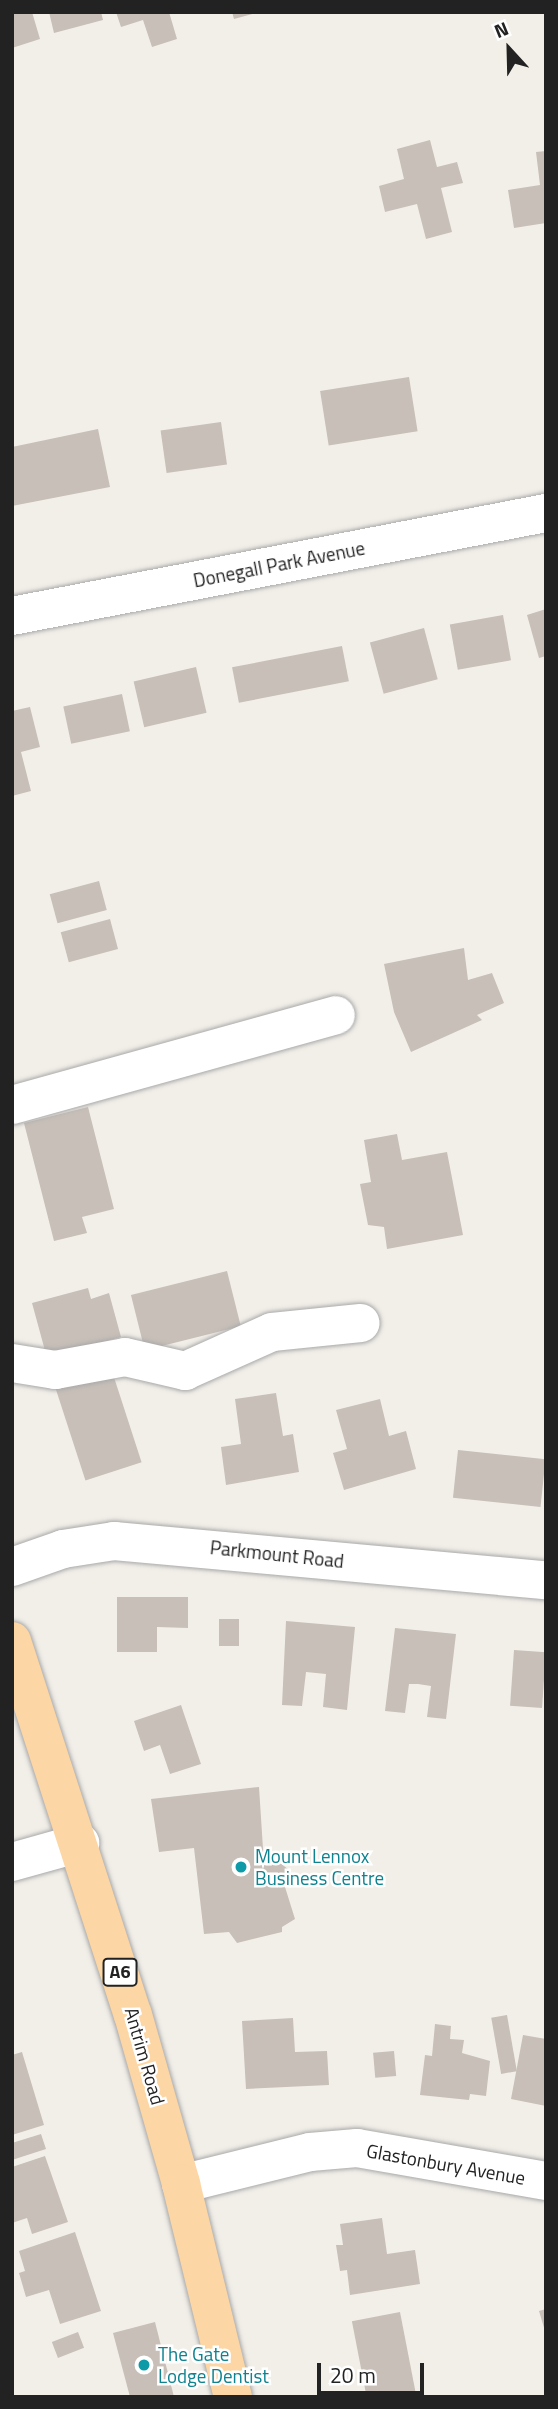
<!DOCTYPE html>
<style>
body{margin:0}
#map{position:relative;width:558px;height:2409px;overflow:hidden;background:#f2efe9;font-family:"Titillium Web",sans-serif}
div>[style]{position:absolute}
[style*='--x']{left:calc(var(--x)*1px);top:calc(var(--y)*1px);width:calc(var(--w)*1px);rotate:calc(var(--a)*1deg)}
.building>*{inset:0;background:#c7bfb8;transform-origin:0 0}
.roads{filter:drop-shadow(0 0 2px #a9a9a9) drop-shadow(0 0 2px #a9a9a9)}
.minor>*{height:38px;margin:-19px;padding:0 19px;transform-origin:19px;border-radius:19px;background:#fff}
.major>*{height:38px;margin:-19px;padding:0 19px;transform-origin:19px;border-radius:19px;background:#fcd6a4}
.dots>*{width:19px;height:19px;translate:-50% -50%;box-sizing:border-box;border:4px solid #fff;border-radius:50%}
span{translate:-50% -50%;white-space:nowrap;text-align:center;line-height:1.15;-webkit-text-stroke:5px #fff;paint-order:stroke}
.shield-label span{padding:2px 5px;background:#fff;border:2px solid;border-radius:5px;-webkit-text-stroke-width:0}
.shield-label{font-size:18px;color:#222;font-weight:700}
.street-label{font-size:19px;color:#222}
.culture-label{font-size:19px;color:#0d838f}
.left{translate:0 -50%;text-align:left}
.frame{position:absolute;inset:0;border:14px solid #222;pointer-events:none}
.north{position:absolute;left:474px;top:14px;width:70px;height:70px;-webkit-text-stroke:5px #fff;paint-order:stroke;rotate:338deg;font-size:19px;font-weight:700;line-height:28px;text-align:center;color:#222}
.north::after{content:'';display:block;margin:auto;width:24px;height:32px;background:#222;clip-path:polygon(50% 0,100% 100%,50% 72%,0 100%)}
.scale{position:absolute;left:317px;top:2363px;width:107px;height:32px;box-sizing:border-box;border:4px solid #222;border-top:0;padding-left:9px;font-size:21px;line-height:24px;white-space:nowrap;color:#222;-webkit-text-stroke:5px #fff;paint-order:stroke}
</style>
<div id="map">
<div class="building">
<div style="clip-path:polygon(12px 12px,32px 12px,40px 39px,12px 48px)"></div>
<div style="clip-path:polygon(49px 12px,101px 12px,103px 20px,54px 33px)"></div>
<div style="clip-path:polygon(116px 12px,169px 12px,177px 39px,152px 47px,143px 20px,121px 27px)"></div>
<div style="clip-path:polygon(232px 12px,256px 12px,256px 13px,234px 19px)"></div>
<div style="clip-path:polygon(430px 140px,437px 167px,457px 162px,463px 183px,441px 188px,452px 232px,426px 239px,417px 204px,385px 212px,379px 186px,404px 179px,397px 149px)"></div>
<div style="clip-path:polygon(546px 151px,546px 223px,514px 228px,508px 190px,540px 185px,536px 152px)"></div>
<div style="left:409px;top:377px;width:55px;height:90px;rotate:81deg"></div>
<div style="left:221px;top:422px;width:43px;height:61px;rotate:82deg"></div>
<div style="clip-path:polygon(98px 429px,110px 487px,12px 506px,12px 447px)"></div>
<div style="clip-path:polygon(546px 609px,546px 656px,539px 658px,527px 615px)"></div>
<div style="left:503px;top:615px;width:46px;height:54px;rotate:80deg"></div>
<div style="left:424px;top:628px;width:53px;height:56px;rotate:75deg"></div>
<div style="left:342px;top:646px;width:36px;height:112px;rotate:79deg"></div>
<div style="left:196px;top:667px;width:47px;height:64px;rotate:77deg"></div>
<div style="left:122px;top:694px;width:38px;height:60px;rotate:78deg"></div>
<div style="clip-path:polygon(30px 707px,40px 747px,21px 752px,31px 791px,12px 796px,12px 711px)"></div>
<div style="left:99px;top:881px;width:30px;height:51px;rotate:75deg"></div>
<div style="left:110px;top:919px;width:31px;height:51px;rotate:75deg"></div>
<div style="clip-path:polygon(464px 948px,468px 980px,492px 973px,504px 1003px,477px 1015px,482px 1020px,411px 1052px,394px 1012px,384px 964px)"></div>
<div style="clip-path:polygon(88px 1107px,114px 1209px,82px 1217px,87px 1233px,54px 1241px,24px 1123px)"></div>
<div style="clip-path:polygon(397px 1134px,402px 1160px,447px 1152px,463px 1235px,387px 1249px,384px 1227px,368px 1225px,360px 1184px,371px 1182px,364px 1140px)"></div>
<div style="left:227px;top:1271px;width:57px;height:99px;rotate:76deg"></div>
<div style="clip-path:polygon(88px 1288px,91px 1299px,109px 1293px,121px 1337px,47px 1358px,32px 1303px)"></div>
<div style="left:111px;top:1368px;width:99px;height:59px;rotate:72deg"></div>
<div style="clip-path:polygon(276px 1393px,283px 1436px,293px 1434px,299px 1472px,226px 1485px,221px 1447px,241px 1444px,235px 1399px)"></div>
<div style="clip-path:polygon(380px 1399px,389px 1436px,406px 1431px,416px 1469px,344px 1490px,333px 1453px,347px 1449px,336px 1410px)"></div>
<div style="left:458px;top:1450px;width:88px;height:48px;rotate:6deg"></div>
<div style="clip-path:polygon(117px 1597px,188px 1597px,188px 1628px,157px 1627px,157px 1652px,117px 1652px)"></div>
<div style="left:219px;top:1619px;width:20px;height:27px"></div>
<div style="clip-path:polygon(286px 1621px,355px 1627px,347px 1710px,323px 1707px,326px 1674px,306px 1672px,302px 1706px,282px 1705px)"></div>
<div style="clip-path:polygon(395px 1628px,456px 1634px,446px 1719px,427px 1717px,431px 1686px,418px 1684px,409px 1684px,405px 1713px,385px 1711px)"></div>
<div style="left:514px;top:1650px;width:32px;height:56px;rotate:4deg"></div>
<div style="clip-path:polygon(181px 1705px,201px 1764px,170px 1774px,160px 1745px,144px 1751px,134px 1721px)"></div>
<div style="clip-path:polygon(259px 1787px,264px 1864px,280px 1863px,288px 1869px,285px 1887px,295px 1919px,282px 1927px,282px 1932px,237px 1943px,229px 1932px,204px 1934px,194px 1848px,159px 1852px,151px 1799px)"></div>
<div style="left:507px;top:2015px;width:57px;height:16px;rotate:80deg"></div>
<div style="clip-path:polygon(293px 2018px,295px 2052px,327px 2051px,329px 2085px,246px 2089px,242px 2021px)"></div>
<div style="clip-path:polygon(435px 2024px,451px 2026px,450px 2039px,464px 2040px,462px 2053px,490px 2061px,486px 2096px,470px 2094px,469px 2100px,420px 2095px,425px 2055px,432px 2056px)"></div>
<div style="clip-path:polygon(523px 2035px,546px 2039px,546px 2106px,511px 2099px)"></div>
<div style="left:394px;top:2051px;width:25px;height:21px;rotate:85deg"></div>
<div style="clip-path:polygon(22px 2052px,44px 2125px,12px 2135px,12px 2055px)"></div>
<div style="clip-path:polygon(41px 2134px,46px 2149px,12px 2160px,12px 2143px)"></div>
<div style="clip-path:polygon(45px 2156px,68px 2222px,32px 2234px,27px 2218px,12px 2223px,12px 2167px)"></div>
<div style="clip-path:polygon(382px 2218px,387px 2254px,415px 2250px,420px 2284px,350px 2295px,347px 2270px,340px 2271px,336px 2245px,343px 2245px,340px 2224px)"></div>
<div style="clip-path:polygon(75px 2232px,101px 2311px,60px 2324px,49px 2290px,26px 2297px,19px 2273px,25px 2271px,19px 2251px)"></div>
<div style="clip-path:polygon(546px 2309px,546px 2331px,545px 2331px,539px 2311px)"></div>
<div style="left:400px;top:2312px;width:86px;height:49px;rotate:79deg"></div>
<div style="clip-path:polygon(155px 2322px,174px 2397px,130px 2397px,113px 2333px)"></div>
<div style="left:78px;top:2332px;width:17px;height:28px;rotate:69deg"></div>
</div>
<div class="roads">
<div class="minor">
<div style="--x:12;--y:616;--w:544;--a:-10.92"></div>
<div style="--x:12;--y:1105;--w:336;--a:-15.5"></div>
<div style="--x:12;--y:1363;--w:44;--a:9.2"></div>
<div style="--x:55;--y:1370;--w:71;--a:-10.5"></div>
<div style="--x:125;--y:1357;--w:62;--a:13.1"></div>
<div style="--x:185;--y:1371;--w:95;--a:-24.1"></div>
<div style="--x:272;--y:1332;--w:89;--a:-5.8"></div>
<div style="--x:12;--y:1567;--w:54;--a:-19.4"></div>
<div style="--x:63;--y:1549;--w:52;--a:-8.9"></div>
<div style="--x:114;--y:1541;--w:434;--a:5.2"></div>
<div style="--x:12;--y:1862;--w:71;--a:-15.6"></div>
<div style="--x:181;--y:2184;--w:133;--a:-13.9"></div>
<div style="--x:310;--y:2152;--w:47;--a:-4.9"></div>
<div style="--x:357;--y:2148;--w:192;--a:9.9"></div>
</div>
<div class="major">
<div style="--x:12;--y:1641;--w:393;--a:72.1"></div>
<div style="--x:133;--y:2015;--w:176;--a:74.1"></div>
<div style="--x:181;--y:2184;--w:219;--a:76.3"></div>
</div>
</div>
<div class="dots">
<div style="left:241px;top:1867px;background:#0f9aa8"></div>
<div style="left:144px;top:2365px;background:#0f9aa8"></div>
</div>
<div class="shield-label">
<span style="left:120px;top:1972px">A6</span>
</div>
<div class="street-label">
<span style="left:279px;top:564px;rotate:-11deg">Donegall Park Avenue</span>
<span style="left:277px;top:1554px;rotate:6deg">Parkmount Road</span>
<span style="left:145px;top:2056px;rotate:74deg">Antrim Road</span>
<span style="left:446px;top:2164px;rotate:10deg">Glastonbury Avenue</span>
</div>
<div class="culture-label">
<span class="left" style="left:255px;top:1867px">Mount Lennox<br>Business Centre</span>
<span class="left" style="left:158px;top:2365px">The Gate<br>Lodge Dentist</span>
</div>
<div class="frame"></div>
<div class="north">N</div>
<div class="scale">20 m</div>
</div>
